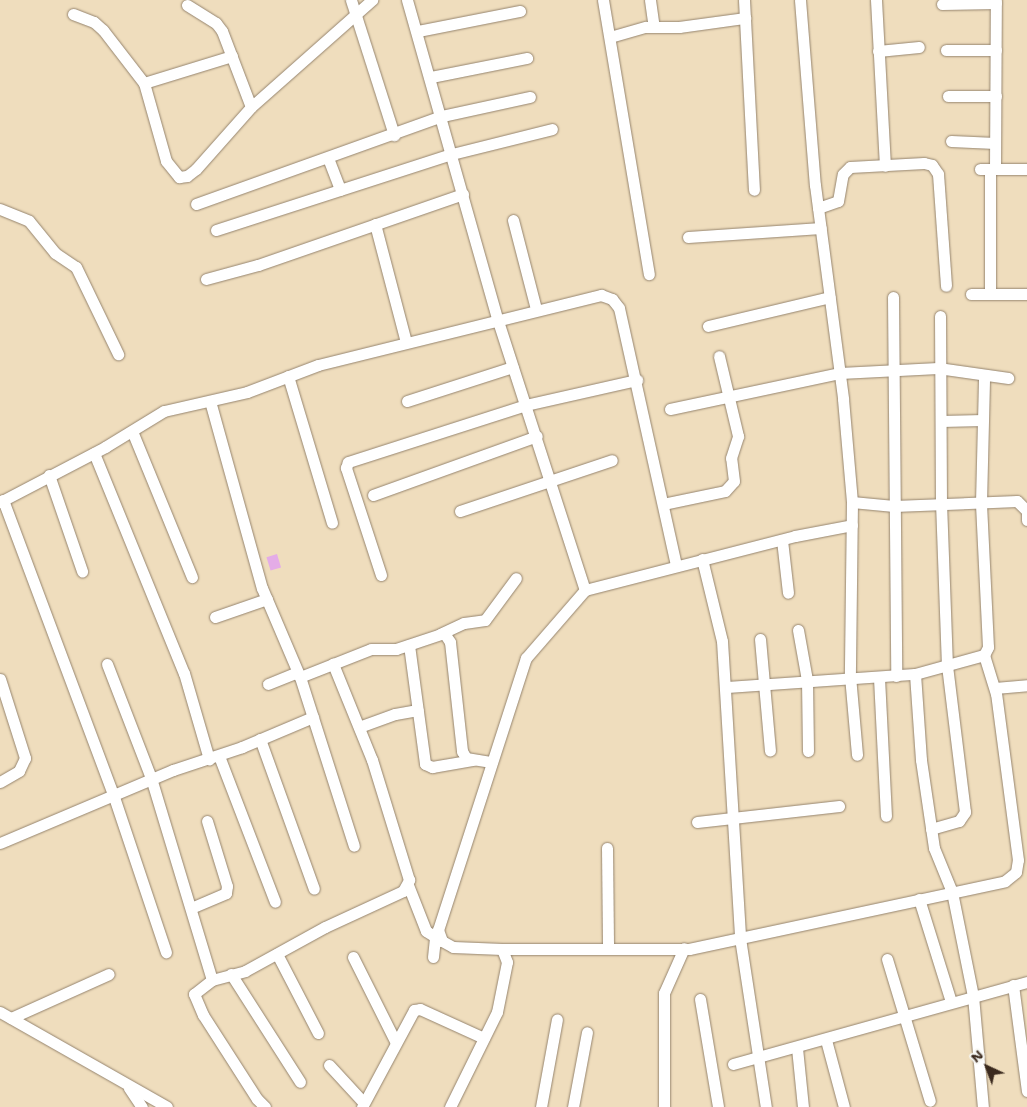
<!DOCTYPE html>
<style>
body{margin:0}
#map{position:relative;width:1027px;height:1107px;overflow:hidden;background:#efddbd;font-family:"Shantell Sans",sans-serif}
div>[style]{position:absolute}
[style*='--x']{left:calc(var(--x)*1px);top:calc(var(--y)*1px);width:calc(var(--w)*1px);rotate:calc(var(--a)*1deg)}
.building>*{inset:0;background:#e4ace7;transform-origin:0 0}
.roads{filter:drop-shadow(0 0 1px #95846e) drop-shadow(0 0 1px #95846e)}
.minor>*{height:11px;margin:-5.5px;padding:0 5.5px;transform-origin:5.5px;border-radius:5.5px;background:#fff}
span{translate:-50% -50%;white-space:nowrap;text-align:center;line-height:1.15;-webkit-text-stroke:4px #f6f6f2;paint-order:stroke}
.north{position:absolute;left:962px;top:1042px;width:50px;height:50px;-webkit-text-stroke:4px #f6f6f2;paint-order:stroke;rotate:317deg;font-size:14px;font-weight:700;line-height:20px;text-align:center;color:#3b2a1e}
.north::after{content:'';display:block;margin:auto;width:18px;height:22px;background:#3b2a1e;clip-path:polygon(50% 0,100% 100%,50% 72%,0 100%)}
</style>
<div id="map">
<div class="building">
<div style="left:277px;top:554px;width:14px;height:11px;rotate:73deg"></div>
</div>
<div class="roads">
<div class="minor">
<div style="--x:351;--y:0;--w:142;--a:72.3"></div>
<div style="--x:407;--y:0;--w:330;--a:74.2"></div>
<div style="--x:497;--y:318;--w:286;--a:72.1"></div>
<div style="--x:603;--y:0;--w:278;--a:80.5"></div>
<div style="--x:650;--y:0;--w:27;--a:82"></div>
<div style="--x:744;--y:0;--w:190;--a:87"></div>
<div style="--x:800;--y:0;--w:186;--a:85.4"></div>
<div style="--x:815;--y:185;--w:216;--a:82.5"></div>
<div style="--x:843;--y:399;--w:103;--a:85"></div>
<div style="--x:852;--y:502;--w:174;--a:90.7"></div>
<div style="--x:850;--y:676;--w:79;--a:84.9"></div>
<div style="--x:876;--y:0;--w:166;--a:86.9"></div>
<div style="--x:942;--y:4;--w:54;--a:-1.1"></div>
<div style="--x:187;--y:5;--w:34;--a:32"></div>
<div style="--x:216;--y:23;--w:10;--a:53"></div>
<div style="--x:222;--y:31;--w:81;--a:69.1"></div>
<div style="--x:73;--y:14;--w:22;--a:21"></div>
<div style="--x:94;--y:22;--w:12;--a:42"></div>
<div style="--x:103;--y:30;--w:67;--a:52.3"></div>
<div style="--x:144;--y:83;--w:81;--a:74.2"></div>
<div style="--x:166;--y:161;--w:21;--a:51"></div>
<div style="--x:179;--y:177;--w:8;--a:-7"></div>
<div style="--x:187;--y:176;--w:11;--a:-38"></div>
<div style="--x:196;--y:169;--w:83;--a:-48.4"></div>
<div style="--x:251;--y:107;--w:162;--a:-41.5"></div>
<div style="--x:418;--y:31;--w:104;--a:-11.1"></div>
<div style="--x:610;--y:37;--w:37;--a:-16"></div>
<div style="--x:646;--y:27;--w:33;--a:0"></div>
<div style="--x:679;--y:27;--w:67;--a:-7.8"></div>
<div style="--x:946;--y:50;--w:50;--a:0"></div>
<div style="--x:878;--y:51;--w:41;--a:-5.6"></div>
<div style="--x:431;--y:77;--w:98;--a:-11.2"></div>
<div style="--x:144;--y:83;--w:92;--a:-17.1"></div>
<div style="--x:948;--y:96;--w:48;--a:0"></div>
<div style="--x:951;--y:141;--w:44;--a:2.6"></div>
<div style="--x:328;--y:158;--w:34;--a:69"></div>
<div style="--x:980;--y:169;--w:47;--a:0"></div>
<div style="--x:995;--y:169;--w:169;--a:-89.7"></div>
<div style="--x:196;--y:204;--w:261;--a:-19.7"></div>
<div style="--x:442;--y:116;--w:90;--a:-12.2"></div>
<div style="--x:818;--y:208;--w:21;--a:-19"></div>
<div style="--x:838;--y:201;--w:27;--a:-80"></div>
<div style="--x:843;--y:174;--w:10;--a:-45"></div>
<div style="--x:850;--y:167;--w:74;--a:-3.1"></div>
<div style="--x:924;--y:163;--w:8;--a:14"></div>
<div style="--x:932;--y:165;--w:11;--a:56"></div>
<div style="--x:938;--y:174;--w:112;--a:85.9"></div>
<div style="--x:0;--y:209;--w:31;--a:22"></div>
<div style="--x:29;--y:221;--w:41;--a:50.9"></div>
<div style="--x:55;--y:253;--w:25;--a:34"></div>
<div style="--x:76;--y:267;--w:97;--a:64.2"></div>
<div style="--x:513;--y:220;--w:92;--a:75.5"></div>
<div style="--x:375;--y:224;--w:122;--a:75.3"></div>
<div style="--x:216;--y:230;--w:248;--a:-17.9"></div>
<div style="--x:452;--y:154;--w:103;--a:-14"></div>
<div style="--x:688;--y:237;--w:133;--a:-3.9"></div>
<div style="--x:206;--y:279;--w:54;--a:-15.1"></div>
<div style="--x:258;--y:265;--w:217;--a:-19.1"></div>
<div style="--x:971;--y:294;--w:56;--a:0"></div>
<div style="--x:990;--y:294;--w:125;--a:-90"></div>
<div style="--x:893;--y:297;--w:379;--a:89.5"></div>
<div style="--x:708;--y:326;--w:125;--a:-13.4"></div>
<div style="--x:288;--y:376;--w:153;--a:73.3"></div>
<div style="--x:210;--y:401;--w:194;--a:74.5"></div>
<div style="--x:262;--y:588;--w:97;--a:66.9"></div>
<div style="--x:300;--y:677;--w:177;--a:72.3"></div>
<div style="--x:407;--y:401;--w:111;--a:-17.8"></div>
<div style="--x:670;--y:409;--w:174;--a:-12"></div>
<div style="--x:840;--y:373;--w:98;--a:-2.9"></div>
<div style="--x:938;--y:368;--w:71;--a:8.1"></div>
<div style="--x:941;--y:421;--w:42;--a:-1.4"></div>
<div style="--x:132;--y:431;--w:158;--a:67.7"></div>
<div style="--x:94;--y:453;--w:238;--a:67.8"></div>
<div style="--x:184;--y:673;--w:90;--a:73.8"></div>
<div style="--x:49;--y:475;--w:102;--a:71"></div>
<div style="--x:373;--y:495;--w:174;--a:-19.8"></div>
<div style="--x:3;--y:500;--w:314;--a:69.5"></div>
<div style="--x:113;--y:794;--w:167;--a:71.5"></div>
<div style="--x:0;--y:502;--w:119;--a:-27.6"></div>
<div style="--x:105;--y:447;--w:69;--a:-31.4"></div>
<div style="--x:164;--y:411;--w:85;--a:-12.9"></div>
<div style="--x:247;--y:392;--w:76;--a:-20.8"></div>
<div style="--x:318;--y:365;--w:292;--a:-13.9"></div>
<div style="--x:601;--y:295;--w:12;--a:20"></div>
<div style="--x:612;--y:299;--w:11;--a:52"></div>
<div style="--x:619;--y:308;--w:264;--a:77.5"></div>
<div style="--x:852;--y:502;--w:42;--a:5.4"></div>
<div style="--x:894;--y:506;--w:123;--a:-2.3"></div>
<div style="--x:1017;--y:501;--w:14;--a:45"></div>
<div style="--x:1027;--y:511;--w:9;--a:90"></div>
<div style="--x:663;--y:504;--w:63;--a:-11.8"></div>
<div style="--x:725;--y:491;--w:13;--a:-48"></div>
<div style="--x:734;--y:481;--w:23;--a:-97"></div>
<div style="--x:731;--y:458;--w:23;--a:-72"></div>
<div style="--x:738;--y:436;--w:82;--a:-103.4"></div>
<div style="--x:460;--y:511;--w:160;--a:-18.5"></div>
<div style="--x:782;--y:540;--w:53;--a:83.5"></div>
<div style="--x:702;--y:559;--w:84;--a:76.3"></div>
<div style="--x:722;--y:641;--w:298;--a:86.5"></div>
<div style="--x:740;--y:938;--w:171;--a:81.3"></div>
<div style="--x:381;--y:575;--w:113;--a:-108.1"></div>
<div style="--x:346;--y:468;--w:6;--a:-72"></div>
<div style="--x:348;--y:462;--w:187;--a:-17.8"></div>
<div style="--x:526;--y:405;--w:114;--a:-12.7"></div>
<div style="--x:215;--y:617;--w:55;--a:-19.1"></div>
<div style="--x:798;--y:630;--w:51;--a:79.8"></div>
<div style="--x:807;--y:680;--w:71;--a:89.2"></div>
<div style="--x:440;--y:634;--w:26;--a:-25"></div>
<div style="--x:464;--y:623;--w:21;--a:-8"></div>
<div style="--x:485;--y:620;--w:52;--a:-53.6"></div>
<div style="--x:760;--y:639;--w:112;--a:84.9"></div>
<div style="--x:409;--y:645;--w:120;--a:82.3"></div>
<div style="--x:425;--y:764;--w:8;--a:23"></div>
<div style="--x:432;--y:767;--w:42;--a:-9.7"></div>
<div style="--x:107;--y:664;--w:122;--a:68.9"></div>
<div style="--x:151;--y:778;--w:211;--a:73.2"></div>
<div style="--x:915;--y:674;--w:86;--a:86"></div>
<div style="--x:921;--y:760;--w:89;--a:81.6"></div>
<div style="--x:934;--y:848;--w:48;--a:67.8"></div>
<div style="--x:952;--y:892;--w:106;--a:78.6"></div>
<div style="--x:973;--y:996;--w:111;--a:84.9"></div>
<div style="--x:300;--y:677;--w:76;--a:-21.5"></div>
<div style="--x:371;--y:649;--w:25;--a:0"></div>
<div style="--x:396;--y:649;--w:51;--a:-18.4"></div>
<div style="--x:444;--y:633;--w:11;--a:56"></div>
<div style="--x:450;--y:642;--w:110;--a:83.7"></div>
<div style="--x:462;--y:751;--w:8;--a:60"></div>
<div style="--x:466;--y:758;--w:26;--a:9"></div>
<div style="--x:879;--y:678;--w:138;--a:87.1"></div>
<div style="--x:0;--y:679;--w:83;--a:72.4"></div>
<div style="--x:25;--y:758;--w:14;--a:115"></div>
<div style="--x:19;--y:771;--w:22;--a:150"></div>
<div style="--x:268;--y:684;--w:31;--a:-22"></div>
<div style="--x:727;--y:687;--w:188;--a:-4"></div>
<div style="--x:915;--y:674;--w:72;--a:-15.4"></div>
<div style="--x:984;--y:655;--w:9;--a:-63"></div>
<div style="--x:988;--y:647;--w:144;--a:-92.8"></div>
<div style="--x:981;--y:503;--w:127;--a:-88.6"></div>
<div style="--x:995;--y:688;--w:32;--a:-5"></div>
<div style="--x:359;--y:727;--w:38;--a:-20"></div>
<div style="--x:395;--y:714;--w:23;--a:-10"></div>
<div style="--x:260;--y:739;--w:159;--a:70.2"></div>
<div style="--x:219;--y:756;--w:156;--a:69"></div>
<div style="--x:697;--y:822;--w:143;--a:-6.4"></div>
<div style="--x:931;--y:829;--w:29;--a:-16"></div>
<div style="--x:959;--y:821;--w:11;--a:-56"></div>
<div style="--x:965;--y:812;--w:147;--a:-97"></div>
<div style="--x:947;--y:666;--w:161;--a:-92.1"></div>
<div style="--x:941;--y:505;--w:189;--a:-90.3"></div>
<div style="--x:0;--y:843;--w:188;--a:-22.9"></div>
<div style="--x:173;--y:770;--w:73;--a:-18.4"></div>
<div style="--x:242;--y:747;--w:77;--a:-22.9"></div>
<div style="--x:607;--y:848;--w:101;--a:89.4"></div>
<div style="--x:408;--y:885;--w:49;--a:68.6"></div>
<div style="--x:426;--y:931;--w:19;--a:32"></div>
<div style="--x:919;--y:899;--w:108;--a:72.7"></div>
<div style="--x:191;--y:908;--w:38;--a:-23"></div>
<div style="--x:226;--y:893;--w:7;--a:-82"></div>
<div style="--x:227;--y:886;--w:68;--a:-107.1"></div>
<div style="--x:502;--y:949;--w:187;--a:0"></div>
<div style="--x:689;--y:949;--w:323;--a:-12.1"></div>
<div style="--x:1005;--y:881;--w:14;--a:-39"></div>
<div style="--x:1016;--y:872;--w:12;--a:-81"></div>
<div style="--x:1018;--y:860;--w:167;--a:-97.5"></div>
<div style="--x:996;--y:694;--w:41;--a:-107.1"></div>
<div style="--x:277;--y:954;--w:89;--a:62.6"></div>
<div style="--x:353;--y:957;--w:94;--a:63.4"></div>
<div style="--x:433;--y:957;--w:19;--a:-84"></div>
<div style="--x:887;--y:959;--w:148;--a:73.2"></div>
<div style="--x:231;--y:974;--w:128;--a:57.4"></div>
<div style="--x:1013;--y:985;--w:107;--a:82.5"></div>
<div style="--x:700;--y:999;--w:109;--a:80.5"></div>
<div style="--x:0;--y:1012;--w:192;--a:29.6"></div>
<div style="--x:11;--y:1018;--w:107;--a:-24.2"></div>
<div style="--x:826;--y:1040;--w:69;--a:75"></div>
<div style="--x:797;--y:1048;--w:59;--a:84.2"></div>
<div style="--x:733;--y:1064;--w:305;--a:-15.6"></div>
<div style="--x:329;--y:1065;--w:50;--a:47.4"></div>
<div style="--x:129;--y:1088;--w:23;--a:56"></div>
<div style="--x:265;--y:1107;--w:11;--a:-135"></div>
<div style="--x:257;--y:1099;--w:100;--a:-122.7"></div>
<div style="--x:203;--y:1015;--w:23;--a:-113"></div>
<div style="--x:194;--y:994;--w:23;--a:-38"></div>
<div style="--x:212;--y:980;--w:34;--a:-15"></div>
<div style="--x:245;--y:971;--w:91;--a:-28.8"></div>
<div style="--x:325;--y:927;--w:86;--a:-24.8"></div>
<div style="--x:403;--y:891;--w:13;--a:-61"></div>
<div style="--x:409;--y:880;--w:126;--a:-107.1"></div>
<div style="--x:372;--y:760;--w:104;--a:-112.1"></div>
<div style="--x:362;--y:1107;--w:110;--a:-61.8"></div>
<div style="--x:414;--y:1010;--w:6;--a:-9"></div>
<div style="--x:420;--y:1009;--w:70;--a:24.4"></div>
<div style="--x:450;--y:1107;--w:106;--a:-63.7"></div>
<div style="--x:497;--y:1012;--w:51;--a:-78.7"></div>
<div style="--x:507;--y:962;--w:14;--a:-111"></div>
<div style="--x:502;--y:949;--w:49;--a:-177.7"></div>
<div style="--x:453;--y:947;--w:13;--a:-151"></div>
<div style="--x:442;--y:941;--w:12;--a:-110"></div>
<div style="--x:438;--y:930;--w:286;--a:-72.1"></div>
<div style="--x:526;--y:658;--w:90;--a:-49.1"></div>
<div style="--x:585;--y:590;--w:217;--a:-14.4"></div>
<div style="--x:795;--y:536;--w:58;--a:-10.9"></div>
<div style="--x:541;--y:1107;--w:89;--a:-79.7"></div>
<div style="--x:573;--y:1107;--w:76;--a:-79.4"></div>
<div style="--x:664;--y:1107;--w:114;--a:-90"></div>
<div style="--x:664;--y:993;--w:49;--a:-66"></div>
</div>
</div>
<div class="north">N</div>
</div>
